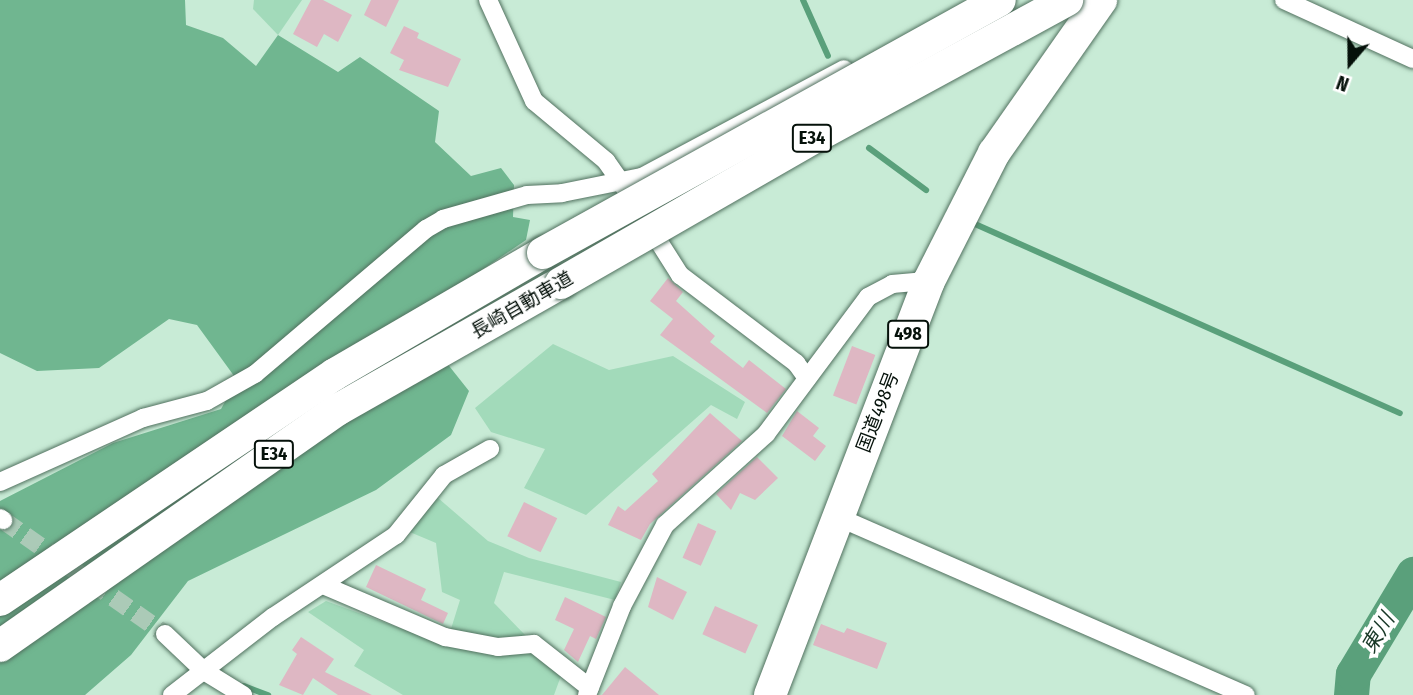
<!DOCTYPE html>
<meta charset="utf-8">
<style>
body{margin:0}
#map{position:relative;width:1413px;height:695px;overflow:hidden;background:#c8ebd6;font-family:"Fira Sans Condensed","Noto Sans JP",sans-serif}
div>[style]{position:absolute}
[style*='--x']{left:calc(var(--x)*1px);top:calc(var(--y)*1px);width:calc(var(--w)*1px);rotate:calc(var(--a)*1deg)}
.green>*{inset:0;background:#a2daba}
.forest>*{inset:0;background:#70b690}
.stream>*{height:6px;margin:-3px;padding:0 3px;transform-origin:3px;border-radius:3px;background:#5aa07b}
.river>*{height:35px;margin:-17.5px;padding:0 17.5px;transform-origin:17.5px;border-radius:17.5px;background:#5aa07b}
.building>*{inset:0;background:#deb7c3;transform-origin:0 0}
.street-tunnel>*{height:18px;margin-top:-9px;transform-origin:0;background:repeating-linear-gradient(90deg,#abcab7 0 18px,transparent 0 27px)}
.roads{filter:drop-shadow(0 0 2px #51715f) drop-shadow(0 0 2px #51715f)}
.street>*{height:18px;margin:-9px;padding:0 9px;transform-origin:9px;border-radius:9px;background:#fff}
.highway>*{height:32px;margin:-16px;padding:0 16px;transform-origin:16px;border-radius:16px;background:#fff}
.bridges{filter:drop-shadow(0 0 2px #51715f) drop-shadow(0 0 2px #51715f)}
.highway-bridge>*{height:32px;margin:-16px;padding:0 16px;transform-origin:16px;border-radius:16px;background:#fff}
span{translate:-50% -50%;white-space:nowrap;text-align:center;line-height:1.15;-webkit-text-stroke:7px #fff;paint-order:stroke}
.shield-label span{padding:2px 5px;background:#fff;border:2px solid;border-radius:5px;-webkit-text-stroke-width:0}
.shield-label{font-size:18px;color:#05110a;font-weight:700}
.street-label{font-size:19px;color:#05110a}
.water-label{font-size:21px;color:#163625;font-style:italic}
.north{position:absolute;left:1315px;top:28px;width:70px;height:70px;-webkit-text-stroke:5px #fff;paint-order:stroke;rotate:200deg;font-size:19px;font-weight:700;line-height:28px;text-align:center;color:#05110a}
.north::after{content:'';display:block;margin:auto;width:24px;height:32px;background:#05110a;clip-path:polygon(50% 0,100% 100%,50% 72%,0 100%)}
</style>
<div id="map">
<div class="green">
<div style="clip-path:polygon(254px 0,302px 0,278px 35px,253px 9px)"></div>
<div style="clip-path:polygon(553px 344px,609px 370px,673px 356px,745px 402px,737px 419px,711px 405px,586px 515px,524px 488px,545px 449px,491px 432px,475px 408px)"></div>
<div style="clip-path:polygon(438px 498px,488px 541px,529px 558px,621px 582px,615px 600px,504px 572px,494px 603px,562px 673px,554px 695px,403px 695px,354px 666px,364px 650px,308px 612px,326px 601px,446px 645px,460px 600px,442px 592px,436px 543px,405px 530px)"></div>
</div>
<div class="forest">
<div style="clip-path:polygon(0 0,185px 0,186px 25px,223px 38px,256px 66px,278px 35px,338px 72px,360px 57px,439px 111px,435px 142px,471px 176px,501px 168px,514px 185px,513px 217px,530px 220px,526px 240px,411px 318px,469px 391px,451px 435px,376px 490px,188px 581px,131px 655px,85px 695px,0 695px,0 501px,113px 443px,221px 409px,237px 380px,197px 325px,169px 319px,99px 368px,37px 371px,0 353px)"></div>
</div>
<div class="stream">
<div style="--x:803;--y:0;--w:61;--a:65.9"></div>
<div style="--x:869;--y:148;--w:71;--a:36.4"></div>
<div style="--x:975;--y:224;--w:465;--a:24"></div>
<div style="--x:244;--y:686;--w:26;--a:21"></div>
</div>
<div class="river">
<div style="--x:1351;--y:695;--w:21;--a:-85"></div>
<div style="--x:1353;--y:674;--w:117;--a:-59"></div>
</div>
<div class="building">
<div style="clip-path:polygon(311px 0,323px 0,352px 15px,338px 42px,324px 34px,317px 47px,293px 34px)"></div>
<div style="clip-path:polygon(371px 0,399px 0,386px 27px,364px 15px)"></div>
<div style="clip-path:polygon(404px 26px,419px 33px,417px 38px,461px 59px,448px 87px,399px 70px,404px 60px,390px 53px)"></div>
<div style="clip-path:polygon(668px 278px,683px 292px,676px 301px,715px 336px,710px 342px,743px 368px,749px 360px,786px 389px,767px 413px,660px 335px,673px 319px,650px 301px)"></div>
<div style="left:852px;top:346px;width:25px;height:53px;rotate:21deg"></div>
<div style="clip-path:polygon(797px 411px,819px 428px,813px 436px,826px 446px,815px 461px,782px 436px)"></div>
<div style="clip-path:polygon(710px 413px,742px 441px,650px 524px,641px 540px,608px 525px,618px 506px,625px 511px,658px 481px,652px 474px)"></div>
<div style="clip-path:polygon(757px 457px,778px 478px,755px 500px,740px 493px,731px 510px,716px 494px)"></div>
<div style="left:524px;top:502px;width:37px;height:38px;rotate:26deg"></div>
<div style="left:698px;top:523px;width:20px;height:38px;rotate:24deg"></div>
<div style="clip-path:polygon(376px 565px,426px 589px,421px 600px,448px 613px,443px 624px,366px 587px)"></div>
<div style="clip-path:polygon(657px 577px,687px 592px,673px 620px,648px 607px)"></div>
<div style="clip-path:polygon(565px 597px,606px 617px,596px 639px,590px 636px,578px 662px,564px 650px,574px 629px,555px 620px)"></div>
<div style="left:715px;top:606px;width:47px;height:31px;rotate:24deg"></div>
<div style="clip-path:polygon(821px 624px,844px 633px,847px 628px,887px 643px,877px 669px,813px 645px)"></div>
<div style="clip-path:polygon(301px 637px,334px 659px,325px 672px,372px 695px,338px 695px,313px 678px,303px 695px,279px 685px,297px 654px,292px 650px)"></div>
<div style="clip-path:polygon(625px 667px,659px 695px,602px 695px)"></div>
</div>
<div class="street-tunnel">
<div style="--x:3;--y:520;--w:198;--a:35.1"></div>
</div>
<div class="roads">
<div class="street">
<div style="--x:488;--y:0;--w:111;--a:65.5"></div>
<div style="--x:534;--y:101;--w:94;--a:39.8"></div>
<div style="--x:606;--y:161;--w:33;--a:55"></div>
<div style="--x:1284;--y:0;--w:142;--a:24.6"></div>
<div style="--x:647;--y:223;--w:62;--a:57.6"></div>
<div style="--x:680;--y:275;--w:146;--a:37.2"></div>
<div style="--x:796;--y:363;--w:19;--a:54"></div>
<div style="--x:0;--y:482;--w:157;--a:-24.1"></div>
<div style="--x:143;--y:418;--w:66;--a:-14.9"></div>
<div style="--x:207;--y:401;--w:55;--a:-29.4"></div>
<div style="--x:255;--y:374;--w:224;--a:-40.3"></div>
<div style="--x:426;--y:229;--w:20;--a:-30"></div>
<div style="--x:443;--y:219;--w:87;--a:-15.9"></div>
<div style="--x:527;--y:195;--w:35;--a:-3"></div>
<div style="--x:562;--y:193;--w:82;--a:-11.3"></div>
<div style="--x:642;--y:177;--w:229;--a:-28.1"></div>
<div style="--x:838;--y:517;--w:445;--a:23.6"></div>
<div style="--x:0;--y:518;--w:4;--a:34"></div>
<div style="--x:323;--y:585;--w:133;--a:23.1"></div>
<div style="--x:445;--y:637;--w:54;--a:10.7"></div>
<div style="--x:498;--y:647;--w:36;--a:-5"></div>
<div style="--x:534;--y:644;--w:71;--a:38.2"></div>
<div style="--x:165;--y:634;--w:54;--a:43.5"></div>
<div style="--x:204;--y:671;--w:46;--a:31.6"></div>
<div style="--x:172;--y:695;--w:128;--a:-37.7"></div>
<div style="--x:273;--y:617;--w:148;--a:-33.7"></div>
<div style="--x:396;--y:535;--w:77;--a:-51.3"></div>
<div style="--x:444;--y:475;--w:53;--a:-29.5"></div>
<div style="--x:587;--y:695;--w:96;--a:-68.5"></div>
<div style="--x:622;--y:606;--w:92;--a:-62"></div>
<div style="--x:665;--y:525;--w:136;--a:-42"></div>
<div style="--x:766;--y:434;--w:171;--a:-53.3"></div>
<div style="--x:868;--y:297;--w:27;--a:-28"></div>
<div style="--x:892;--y:284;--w:37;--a:-5"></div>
</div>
<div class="highway">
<div style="--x:0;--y:600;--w:404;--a:-34"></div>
<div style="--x:335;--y:374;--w:241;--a:-30.2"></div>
<div style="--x:0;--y:646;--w:414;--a:-35"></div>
<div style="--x:339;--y:409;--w:255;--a:-29.6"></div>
<div style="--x:770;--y:695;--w:443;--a:-69"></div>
<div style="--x:929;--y:281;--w:144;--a:-63.1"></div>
<div style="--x:994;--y:153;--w:187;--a:-55"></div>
</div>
</div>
<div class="bridges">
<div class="highway-bridge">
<div style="--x:543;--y:253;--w:522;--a:-28.97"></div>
<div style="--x:561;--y:283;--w:293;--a:-29.9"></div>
<div style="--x:815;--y:137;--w:287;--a:-28.5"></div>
</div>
</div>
<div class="shield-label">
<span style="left:812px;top:138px">E34</span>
<span style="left:908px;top:334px">498</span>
<span style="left:274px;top:454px">E34</span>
</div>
<div class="street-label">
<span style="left:522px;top:305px;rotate:-30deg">長崎自動車道</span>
<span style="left:878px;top:412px;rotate:-69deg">国道498号</span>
</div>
<div class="water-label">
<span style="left:1378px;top:633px;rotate:-59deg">東川</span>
</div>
<div class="north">N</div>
</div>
